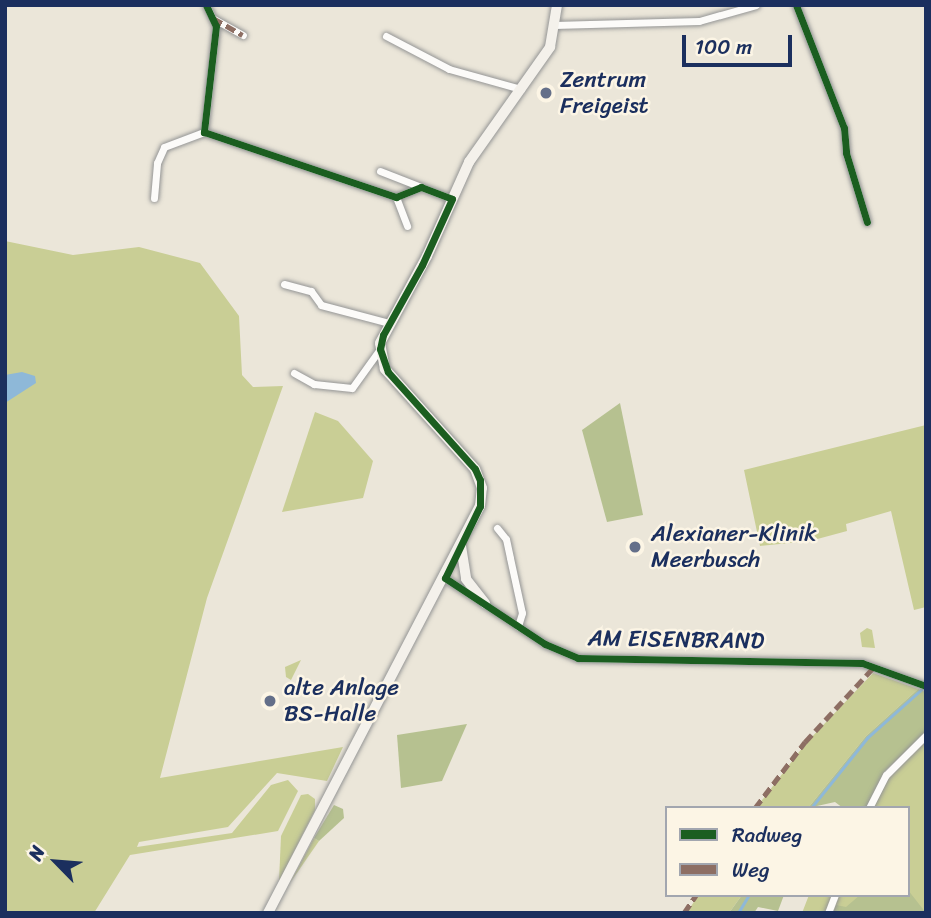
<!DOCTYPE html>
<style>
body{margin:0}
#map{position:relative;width:931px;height:918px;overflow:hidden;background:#ebe6d9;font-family:Sriracha,sans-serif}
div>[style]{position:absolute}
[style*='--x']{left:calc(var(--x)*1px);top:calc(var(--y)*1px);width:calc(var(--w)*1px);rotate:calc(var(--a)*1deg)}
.green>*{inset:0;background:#c9ce95}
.forest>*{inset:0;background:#b6c190}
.water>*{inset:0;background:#8eb8d8}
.stream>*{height:2.5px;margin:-1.25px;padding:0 1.25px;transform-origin:1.25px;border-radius:1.25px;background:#8eb8d8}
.roads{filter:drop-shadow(0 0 2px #949595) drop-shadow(0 0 2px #949595)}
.minor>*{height:7px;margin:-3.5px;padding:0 3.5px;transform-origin:3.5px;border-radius:3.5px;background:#fcfbf9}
.secondary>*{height:10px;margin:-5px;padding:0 5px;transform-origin:5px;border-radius:5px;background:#f4f1eb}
.quiet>*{height:5px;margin-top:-2.5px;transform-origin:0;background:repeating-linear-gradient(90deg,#8d6e63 0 10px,transparent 0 15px)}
.cycleway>*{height:7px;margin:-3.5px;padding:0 3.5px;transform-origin:3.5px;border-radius:3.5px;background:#1b5e20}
.dots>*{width:19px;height:19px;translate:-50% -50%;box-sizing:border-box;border:4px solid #fcf5e5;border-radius:50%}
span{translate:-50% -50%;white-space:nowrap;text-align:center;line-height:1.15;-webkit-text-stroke:5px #fcf5e5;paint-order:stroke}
.poi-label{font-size:23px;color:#1b2f5e}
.left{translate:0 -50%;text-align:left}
.street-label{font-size:23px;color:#1b2f5e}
.frame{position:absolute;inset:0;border:7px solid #1b2f5e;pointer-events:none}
.legend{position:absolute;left:665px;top:806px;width:245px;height:91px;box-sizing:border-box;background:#fcf5e5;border:2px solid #a2a6af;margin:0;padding:9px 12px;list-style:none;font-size:21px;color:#1b2f5e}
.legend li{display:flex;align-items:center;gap:14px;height:35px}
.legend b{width:35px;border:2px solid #a2a6af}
.north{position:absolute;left:21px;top:827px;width:70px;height:70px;-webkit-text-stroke:5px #fcf5e5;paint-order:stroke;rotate:295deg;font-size:19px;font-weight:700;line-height:28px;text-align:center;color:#1b2f5e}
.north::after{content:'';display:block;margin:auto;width:24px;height:32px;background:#1b2f5e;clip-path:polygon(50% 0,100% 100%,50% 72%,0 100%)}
.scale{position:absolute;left:682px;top:35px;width:110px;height:32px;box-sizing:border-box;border:4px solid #1b2f5e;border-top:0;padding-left:9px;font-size:21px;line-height:24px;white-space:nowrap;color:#1b2f5e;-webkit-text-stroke:5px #fcf5e5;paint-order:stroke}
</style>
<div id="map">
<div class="green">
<div style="clip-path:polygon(5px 241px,73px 255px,139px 247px,200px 263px,239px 316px,242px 375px,253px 387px,283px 386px,207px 598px,160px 778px,343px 747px,327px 781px,277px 773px,228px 827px,139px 842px,137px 847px,232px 833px,271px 785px,288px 780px,298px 791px,278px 831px,130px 855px,94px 913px,5px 913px)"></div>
<div style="clip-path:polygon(315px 412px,338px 421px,373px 461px,363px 498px,282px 512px)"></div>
<div style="clip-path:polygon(926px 425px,926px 607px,914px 610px,891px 511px,846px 524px,847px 531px,810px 541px,760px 546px,744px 470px)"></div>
<div style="clip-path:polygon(867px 628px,872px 630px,875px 648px,862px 647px,860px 633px)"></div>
<div style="clip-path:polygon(301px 660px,291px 680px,286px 677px,285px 667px)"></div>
<div style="clip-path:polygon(873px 673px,918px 689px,866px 736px,808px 808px,756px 808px,806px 743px)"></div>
<div style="clip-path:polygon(926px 739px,926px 913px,802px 913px,809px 895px,908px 895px,908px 808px,872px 808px,888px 777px)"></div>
<div style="clip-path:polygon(308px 794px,315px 799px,315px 810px,279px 881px,281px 836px,301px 795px)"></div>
<div style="clip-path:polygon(314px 838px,319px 841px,290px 883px)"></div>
<div style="clip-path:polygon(698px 895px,742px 895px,729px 913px,687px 913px)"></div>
</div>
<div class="forest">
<div style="clip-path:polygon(620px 403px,643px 515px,607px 522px,582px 430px)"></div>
<div style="clip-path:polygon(918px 689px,926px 692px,926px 732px,884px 772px,866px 808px,843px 808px,835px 802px,808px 808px,866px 736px)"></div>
<div style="clip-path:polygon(467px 724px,442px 781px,401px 788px,397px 735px)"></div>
<div style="clip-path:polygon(334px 805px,343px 809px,344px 818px,319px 841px,314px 838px)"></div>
<div style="clip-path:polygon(908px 890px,926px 913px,833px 913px,836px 905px,846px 907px,860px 895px,908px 895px)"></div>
<div style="clip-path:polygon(742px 895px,784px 895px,778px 911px,758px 907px,754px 913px,729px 913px)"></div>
</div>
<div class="water">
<div style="clip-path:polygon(22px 372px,35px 376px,36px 383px,5px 403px,5px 375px)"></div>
</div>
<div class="stream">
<div style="--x:811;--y:808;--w:90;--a:-51.3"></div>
<div style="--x:867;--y:738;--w:75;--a:-41.8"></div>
<div style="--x:738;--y:913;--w:21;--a:-59"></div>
</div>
<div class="roads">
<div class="minor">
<div style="--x:796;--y:5;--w:132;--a:68.7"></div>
<div style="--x:844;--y:128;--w:25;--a:85"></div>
<div style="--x:846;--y:153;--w:72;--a:73.1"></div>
<div style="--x:214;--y:19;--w:33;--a:29"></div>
<div style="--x:554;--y:25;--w:145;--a:-1.6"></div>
<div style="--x:699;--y:21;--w:59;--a:-15.7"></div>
<div style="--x:386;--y:36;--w:71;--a:27.6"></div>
<div style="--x:449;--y:69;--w:75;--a:15.5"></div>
<div style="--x:204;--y:132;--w:107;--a:-83.5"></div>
<div style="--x:216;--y:26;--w:23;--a:-115"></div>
<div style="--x:380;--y:171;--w:44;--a:21.3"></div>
<div style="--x:396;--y:197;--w:27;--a:-22"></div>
<div style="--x:421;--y:187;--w:33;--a:21"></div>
<div style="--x:154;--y:198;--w:35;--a:-85"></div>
<div style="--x:157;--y:163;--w:17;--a:-66"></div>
<div style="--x:164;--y:147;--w:43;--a:-20.6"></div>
<div style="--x:204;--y:132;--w:203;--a:18.7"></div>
<div style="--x:396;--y:197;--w:31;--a:69"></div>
<div style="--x:284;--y:284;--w:28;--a:15"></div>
<div style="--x:311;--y:291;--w:17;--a:54"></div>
<div style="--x:321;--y:305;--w:70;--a:14.8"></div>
<div style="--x:294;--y:373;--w:23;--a:29"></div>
<div style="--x:314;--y:384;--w:38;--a:6"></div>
<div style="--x:352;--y:388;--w:48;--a:-54.3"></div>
<div style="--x:497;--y:528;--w:14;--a:51"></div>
<div style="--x:506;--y:539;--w:19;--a:78"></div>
<div style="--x:510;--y:558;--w:56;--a:77.7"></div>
<div style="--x:522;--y:613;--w:14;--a:107"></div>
<div style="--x:445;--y:578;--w:120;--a:33.4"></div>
<div style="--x:545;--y:644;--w:36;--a:23"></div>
<div style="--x:578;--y:658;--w:284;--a:1"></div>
<div style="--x:862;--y:663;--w:68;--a:19.8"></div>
<div style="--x:869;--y:808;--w:37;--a:-63"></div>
<div style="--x:886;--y:775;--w:57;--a:-45"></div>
<div style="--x:828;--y:913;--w:19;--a:-69"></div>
</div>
<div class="secondary">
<div style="--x:461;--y:546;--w:33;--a:81"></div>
<div style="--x:466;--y:579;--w:31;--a:52"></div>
<div style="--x:268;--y:913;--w:459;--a:-62.5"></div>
<div style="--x:480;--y:506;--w:18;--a:-84"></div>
<div style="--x:482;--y:488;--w:20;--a:-110"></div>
<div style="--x:475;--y:469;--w:135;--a:-132"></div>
<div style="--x:385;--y:369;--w:26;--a:-101"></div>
<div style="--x:380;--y:343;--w:99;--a:-61.6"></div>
<div style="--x:427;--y:256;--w:103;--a:-65.9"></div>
<div style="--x:469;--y:162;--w:141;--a:-54.8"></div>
<div style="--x:550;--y:47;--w:43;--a:-80.5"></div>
</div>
</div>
<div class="quiet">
<div style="--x:213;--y:18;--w:34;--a:30"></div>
<div style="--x:755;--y:808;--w:83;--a:-52.9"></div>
<div style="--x:805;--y:742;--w:103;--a:-47.4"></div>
<div style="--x:684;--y:913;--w:22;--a:-56"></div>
</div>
<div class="cycleway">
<div style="--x:206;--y:5;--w:23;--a:65"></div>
<div style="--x:216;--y:26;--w:107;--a:96.5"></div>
<div style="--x:204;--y:132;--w:203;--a:18.7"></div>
<div style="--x:396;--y:197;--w:27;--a:-22"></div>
<div style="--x:421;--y:187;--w:33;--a:21"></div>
<div style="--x:452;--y:199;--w:72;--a:114.4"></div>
<div style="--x:422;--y:265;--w:80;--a:119.1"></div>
<div style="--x:383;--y:335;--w:14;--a:102"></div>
<div style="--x:380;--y:349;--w:24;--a:71"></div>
<div style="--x:388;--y:372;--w:130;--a:48.1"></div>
<div style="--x:475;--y:469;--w:12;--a:66"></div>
<div style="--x:480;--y:480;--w:26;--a:90"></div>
<div style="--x:480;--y:506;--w:80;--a:115.9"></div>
<div style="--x:445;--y:578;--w:120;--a:33.4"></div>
<div style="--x:545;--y:644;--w:36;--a:23"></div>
<div style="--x:578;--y:658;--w:284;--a:1"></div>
<div style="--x:862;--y:663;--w:68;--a:19.8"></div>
<div style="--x:796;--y:5;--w:132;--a:68.7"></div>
<div style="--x:844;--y:128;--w:25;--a:85"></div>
<div style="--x:846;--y:153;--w:72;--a:73.1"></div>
</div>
<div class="dots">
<div style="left:546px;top:93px;background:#646f89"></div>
<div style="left:635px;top:547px;background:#646f89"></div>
<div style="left:270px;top:701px;background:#646f89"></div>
</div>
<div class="poi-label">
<span class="left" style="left:560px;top:93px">Zentrum<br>Freigeist</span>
<span class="left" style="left:651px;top:547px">Alexianer-Klinik<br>Meerbusch</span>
<span class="left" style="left:284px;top:701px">alte Anlage<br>BS-Halle</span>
</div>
<div class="street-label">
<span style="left:676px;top:640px;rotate:1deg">AM EISENBRAND</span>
</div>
<div class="frame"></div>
<ul class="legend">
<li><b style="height:9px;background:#1b5e20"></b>Radweg</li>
<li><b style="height:9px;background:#8d6e63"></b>Weg</li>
</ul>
<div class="north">N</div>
<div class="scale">100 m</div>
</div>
